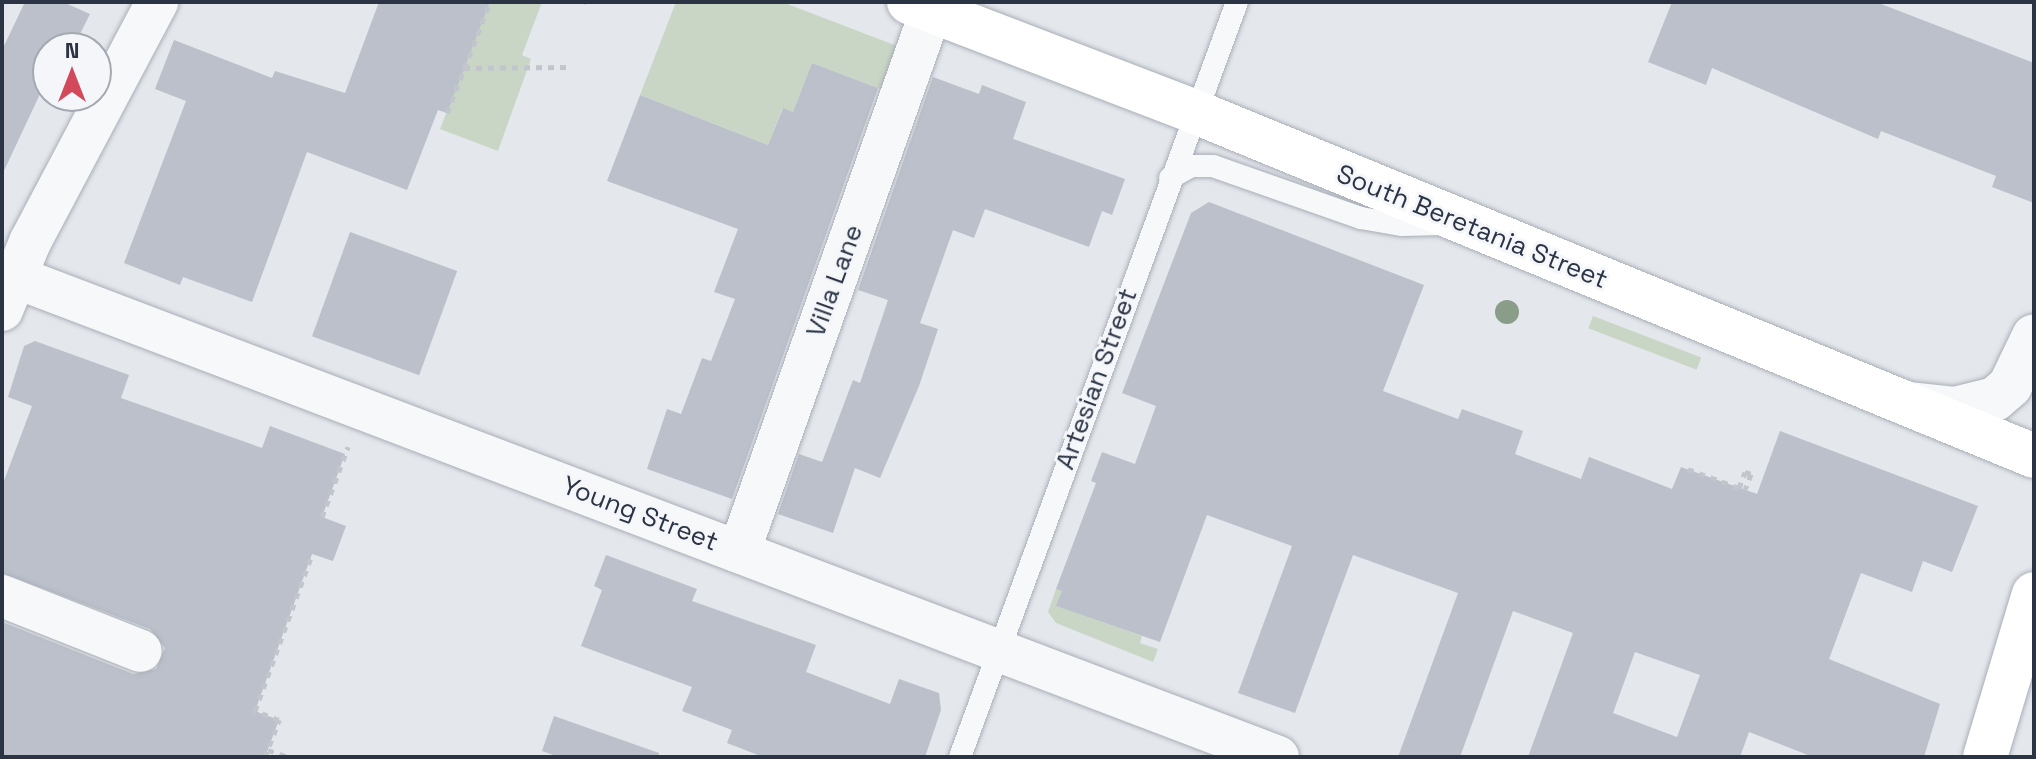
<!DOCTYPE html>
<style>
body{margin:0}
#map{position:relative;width:2036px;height:759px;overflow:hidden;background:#e4e7ec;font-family:"Space Grotesk",sans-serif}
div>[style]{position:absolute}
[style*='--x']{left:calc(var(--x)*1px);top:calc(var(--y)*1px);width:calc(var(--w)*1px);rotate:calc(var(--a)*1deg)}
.green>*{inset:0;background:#c9d6c5;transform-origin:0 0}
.building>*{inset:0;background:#bbc0ca;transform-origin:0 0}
.path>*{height:5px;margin-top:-2.5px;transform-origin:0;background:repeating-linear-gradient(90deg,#c2c5cb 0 6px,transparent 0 12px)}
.roads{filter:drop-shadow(0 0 2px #a9aeb7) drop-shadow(0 0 2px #a9aeb7)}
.service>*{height:22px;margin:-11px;padding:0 11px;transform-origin:11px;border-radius:11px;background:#f7f8fa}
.minor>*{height:42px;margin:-21px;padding:0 21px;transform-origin:21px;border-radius:21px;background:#f7f8fa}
.tertiary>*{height:44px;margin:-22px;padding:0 22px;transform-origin:22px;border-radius:22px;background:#f7f8fa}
.secondary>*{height:44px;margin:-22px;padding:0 22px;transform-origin:22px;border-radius:22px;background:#fff}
.primary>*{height:44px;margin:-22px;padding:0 22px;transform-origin:22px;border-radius:22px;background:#fff}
.trees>*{width:24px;height:24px;margin:-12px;border-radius:50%;background:#899d89}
span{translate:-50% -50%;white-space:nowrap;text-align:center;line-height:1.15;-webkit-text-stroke:6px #f4f6f9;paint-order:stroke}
.street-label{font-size:26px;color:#2b3445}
.frame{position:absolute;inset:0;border:4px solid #2b3445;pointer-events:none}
.north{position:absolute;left:32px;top:32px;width:80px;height:80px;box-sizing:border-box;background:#f4f6f9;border:2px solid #a4a8b1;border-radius:50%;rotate:0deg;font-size:22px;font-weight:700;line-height:32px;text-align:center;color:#2b3445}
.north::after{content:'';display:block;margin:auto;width:28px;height:36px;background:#d1495b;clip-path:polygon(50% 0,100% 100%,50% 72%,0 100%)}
</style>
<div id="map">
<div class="green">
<div style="clip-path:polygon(490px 2px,542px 2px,522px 55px,531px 59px,498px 151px,440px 129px)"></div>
<div style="clip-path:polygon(676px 2px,782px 2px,905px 49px,889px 92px,812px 63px,793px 112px,782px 109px,768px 145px,640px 95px)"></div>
<div style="left:1593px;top:316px;width:116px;height:13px;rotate:21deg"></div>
<div style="clip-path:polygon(1056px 589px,1062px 591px,1057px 606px,1142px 636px,1140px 643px,1158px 649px,1153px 662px,1056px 623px,1048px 612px)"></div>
</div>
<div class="building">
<div style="clip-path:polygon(25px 2px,63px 2px,90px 14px,73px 48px,48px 48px,48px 77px,2px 175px,2px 50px)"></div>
<div style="clip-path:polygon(379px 2px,490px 2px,447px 113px,438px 110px,407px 190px,307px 152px,252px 302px,183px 277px,180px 285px,124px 263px,186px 101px,155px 89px,174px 40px,272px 78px,275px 71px,345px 93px)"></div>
<div style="clip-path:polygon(1672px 2px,1876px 2px,2034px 63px,2034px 203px,1992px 187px,1996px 176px,1881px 131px,1878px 139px,1712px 68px,1706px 85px,1648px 62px)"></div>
<div style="clip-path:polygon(812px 63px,878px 88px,732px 499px,647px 469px,667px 409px,681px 414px,702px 358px,711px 361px,735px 299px,714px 292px,738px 229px,607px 181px,640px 95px,768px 145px,783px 108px,793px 112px)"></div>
<div style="clip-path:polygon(933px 77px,979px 94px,982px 85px,1026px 102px,1013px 139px,1125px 179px,1112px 215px,1102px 211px,1089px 247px,985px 209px,974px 238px,953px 230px,920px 323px,938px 329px,919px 386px,880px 478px,855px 468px,833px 533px,778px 514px,799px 454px,822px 462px,853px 380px,860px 383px,888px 300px,858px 290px)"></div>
<div style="clip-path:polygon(evenodd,1209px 202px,1424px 285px,1383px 391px,1458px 419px,1462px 409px,1523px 431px,1515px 454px,1581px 479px,1589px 457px,1672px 489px,1681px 467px,1757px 494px,1780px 431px,1978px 506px,1952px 572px,1923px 561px,1912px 592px,1861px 573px,1829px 659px,1940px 704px,1924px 757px,1813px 757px,1749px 732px,1740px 757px,1528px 757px,1573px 633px,1513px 611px,1460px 757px,1398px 757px,1458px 593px,1353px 555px,1295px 713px,1238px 693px,1292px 546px,1207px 515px,1160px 642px,1056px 606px,1062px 591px,1056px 589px,1096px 483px,1091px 481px,1102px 452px,1135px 464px,1156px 406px,1122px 393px,1191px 213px,1209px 202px,1635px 652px,1700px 675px,1677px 737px,1613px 713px,1635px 652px)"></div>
<div style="left:350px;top:232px;width:114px;height:111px;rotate:20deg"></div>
<div style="clip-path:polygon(35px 341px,129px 375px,121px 398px,262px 448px,270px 426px,345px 454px,322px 517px,346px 526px,333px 561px,312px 554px,255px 711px,279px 720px,265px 757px,2px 757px,2px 622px,133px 674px,156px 669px,165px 648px,150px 629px,2px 573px,2px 486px,32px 406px,8px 397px,24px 346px)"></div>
<div style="clip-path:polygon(606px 555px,697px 589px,692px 601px,816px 645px,806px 672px,890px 704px,899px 679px,939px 693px,941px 710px,925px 757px,763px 757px,727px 743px,732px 730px,682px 711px,692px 687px,581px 646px,602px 590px,594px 586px)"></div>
<div style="clip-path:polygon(554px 716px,659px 753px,658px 757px,559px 757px,542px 751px)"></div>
</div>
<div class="path">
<div style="--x:586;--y:2;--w:1;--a:45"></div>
<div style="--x:464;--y:68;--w:105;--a:-0.5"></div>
<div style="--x:447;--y:113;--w:119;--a:-68.8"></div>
<div style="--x:1688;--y:469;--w:54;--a:20.4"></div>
<div style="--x:1739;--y:488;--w:17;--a:-69"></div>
<div style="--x:1745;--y:472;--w:6;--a:18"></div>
<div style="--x:1751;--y:474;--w:17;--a:111"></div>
<div style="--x:322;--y:517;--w:75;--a:-69.6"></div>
<div style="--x:268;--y:750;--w:21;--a:19"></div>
<div style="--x:265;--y:757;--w:40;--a:-69"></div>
<div style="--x:279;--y:720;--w:26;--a:-159"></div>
<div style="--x:255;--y:711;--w:167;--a:-70"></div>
</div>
<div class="roads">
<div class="service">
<div style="--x:1170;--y:178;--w:25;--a:-29"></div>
<div style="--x:1192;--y:166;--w:21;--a:0"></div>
<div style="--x:1213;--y:166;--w:157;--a:19.4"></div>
<div style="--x:1361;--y:218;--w:42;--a:9.7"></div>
<div style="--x:1402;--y:225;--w:42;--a:-1.4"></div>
<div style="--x:960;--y:757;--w:804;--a:-69.85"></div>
</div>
<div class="minor">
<div style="--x:2;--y:272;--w:1365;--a:20.81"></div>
<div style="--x:2;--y:310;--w:74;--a:-67.6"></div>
<div style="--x:30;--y:242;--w:272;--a:-62.1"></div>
<div style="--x:739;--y:552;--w:574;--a:-70.46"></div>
<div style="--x:2;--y:596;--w:149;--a:21.6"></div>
</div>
<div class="tertiary">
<div style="--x:1910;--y:404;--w:44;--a:6.5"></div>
<div style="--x:1954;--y:409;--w:42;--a:-13.7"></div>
<div style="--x:1995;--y:399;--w:20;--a:-41"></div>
<div style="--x:2010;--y:386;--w:55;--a:-64.4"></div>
</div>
<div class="secondary">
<div style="--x:1985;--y:757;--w:170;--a:-73.3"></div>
</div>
<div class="primary">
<div style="--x:909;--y:2;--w:304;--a:21"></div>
<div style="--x:1193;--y:111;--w:909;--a:22.3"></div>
</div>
</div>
<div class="trees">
<div style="left:1507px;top:312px"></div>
</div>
<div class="street-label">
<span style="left:1472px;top:227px;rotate:22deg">South Beretania Street</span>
<span style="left:835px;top:281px;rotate:-70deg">Villa Lane</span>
<span style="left:1097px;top:379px;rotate:-70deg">Artesian Street</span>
<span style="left:640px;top:514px;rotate:21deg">Young Street</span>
</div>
<div class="frame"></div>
<div class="north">N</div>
</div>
